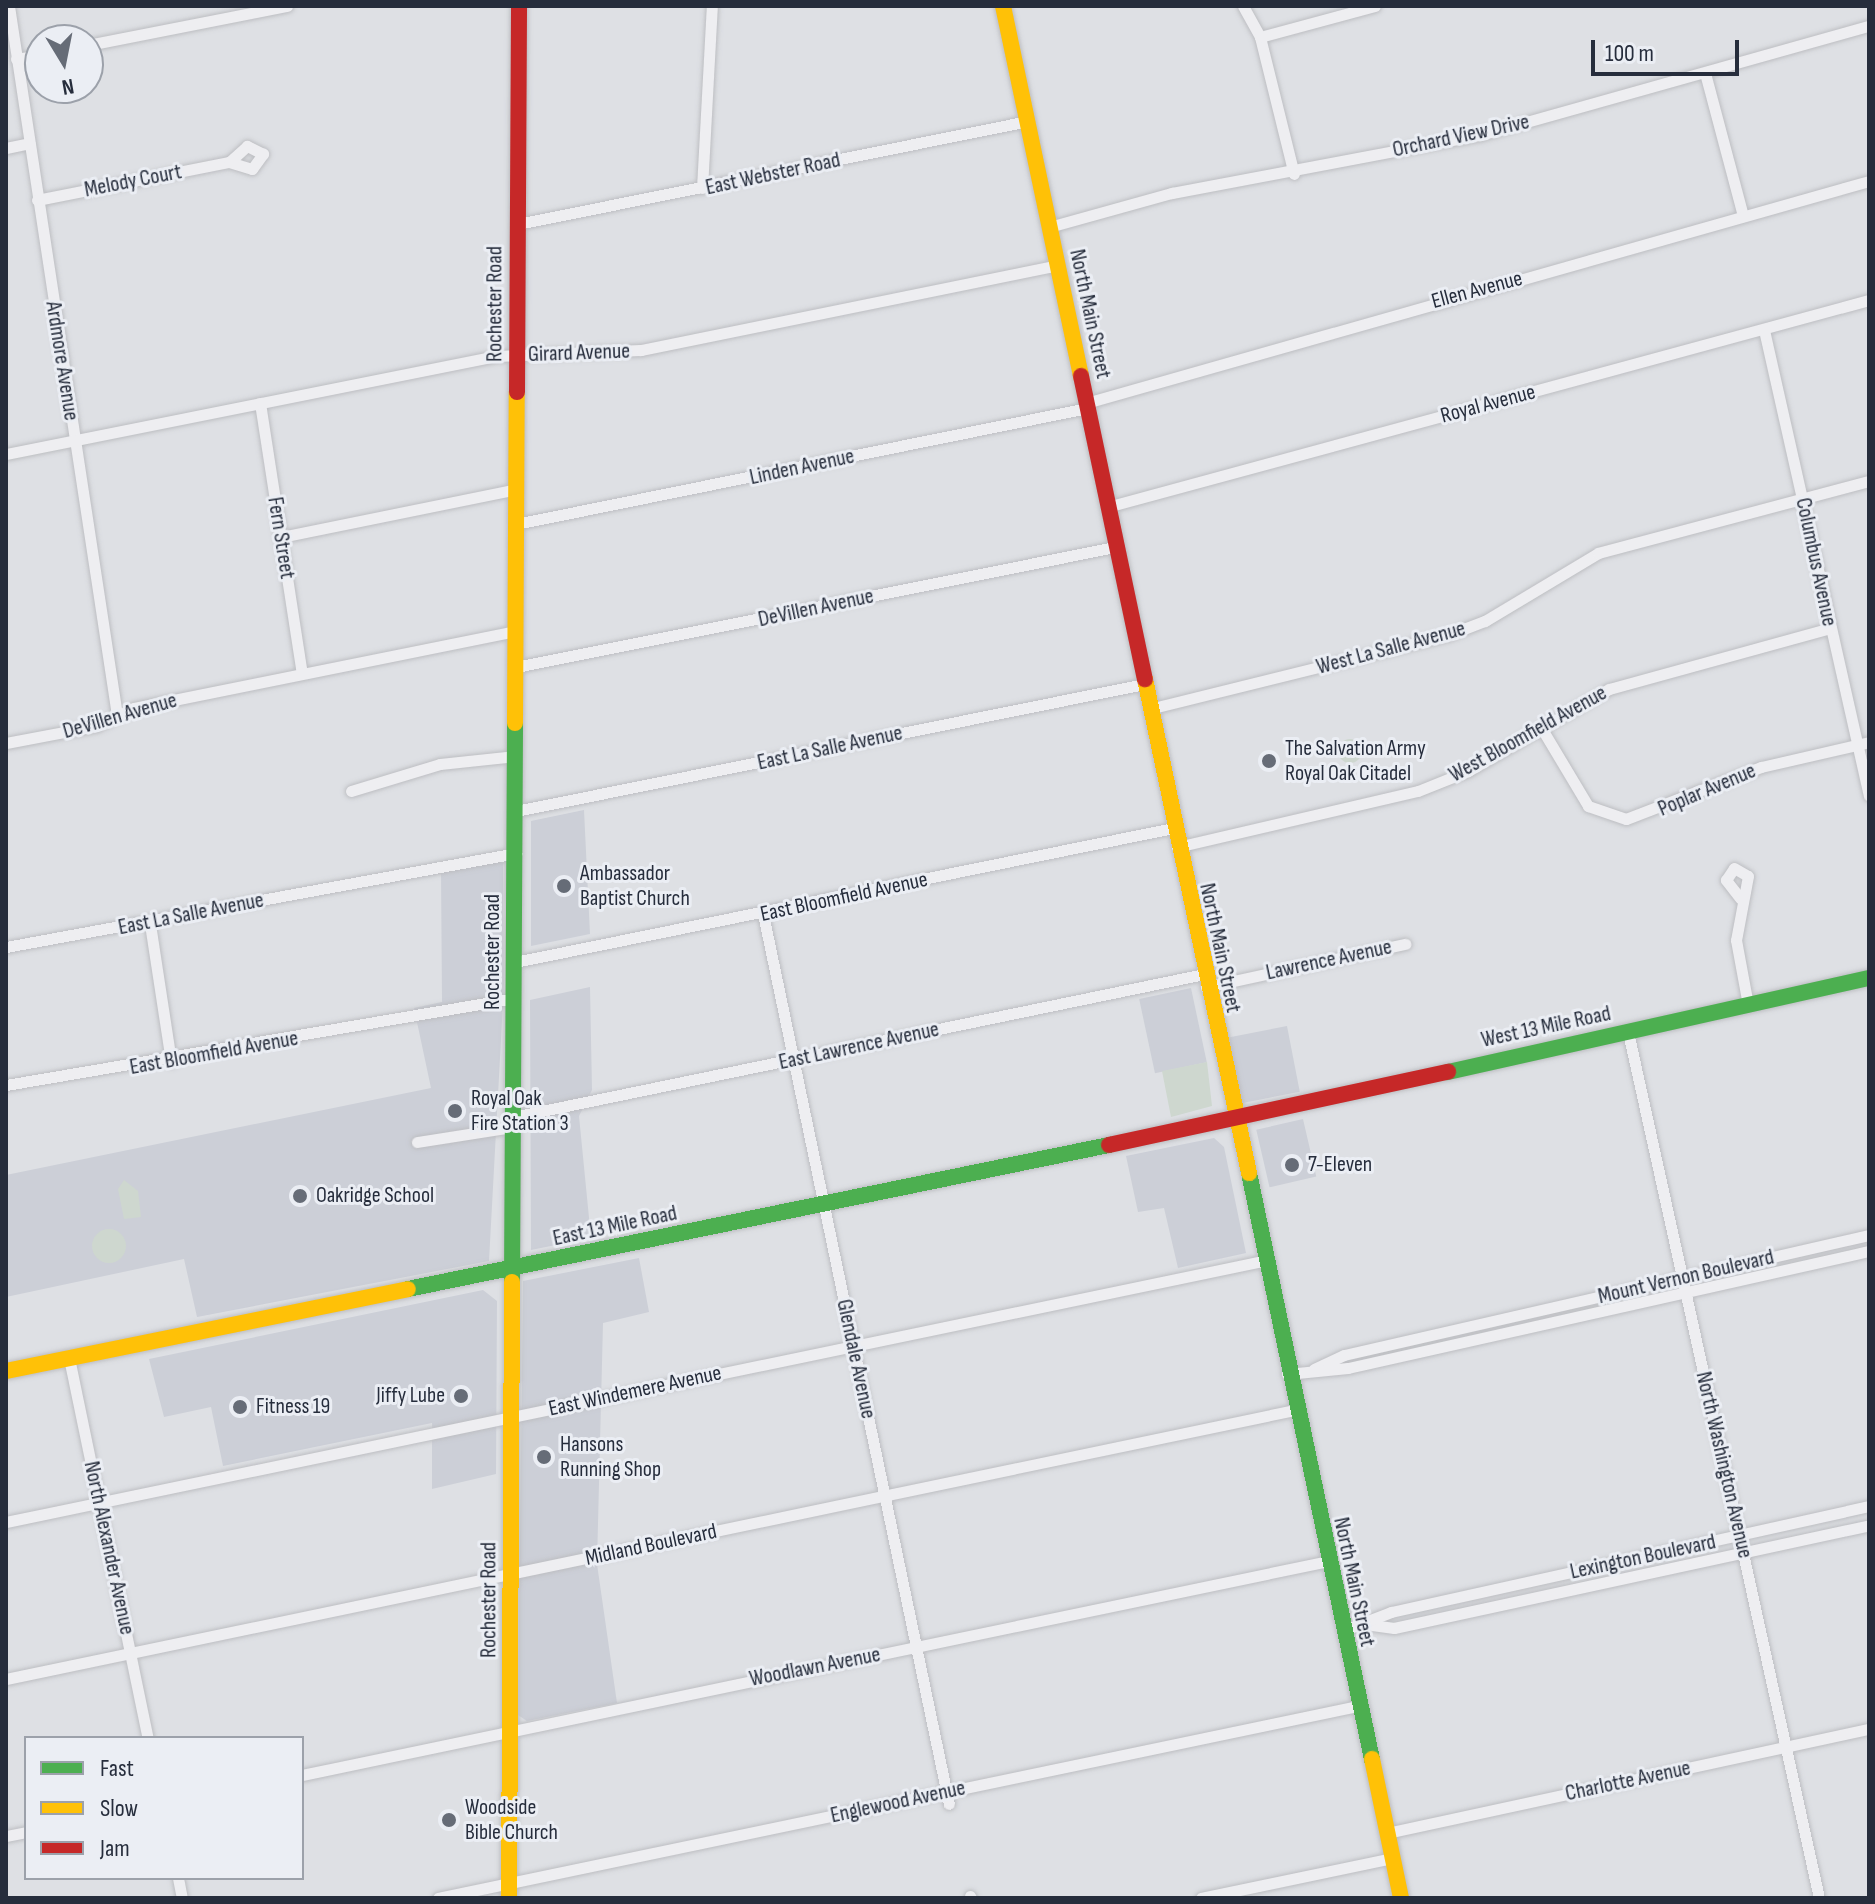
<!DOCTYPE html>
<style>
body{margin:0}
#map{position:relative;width:1875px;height:1904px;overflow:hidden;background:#dee0e4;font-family:"Sofia Sans Condensed",sans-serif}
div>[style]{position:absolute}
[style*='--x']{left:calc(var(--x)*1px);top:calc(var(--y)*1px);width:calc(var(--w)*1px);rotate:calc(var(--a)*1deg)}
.built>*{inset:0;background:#cccfd7;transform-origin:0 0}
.green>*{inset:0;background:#ced7cf}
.round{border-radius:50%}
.roads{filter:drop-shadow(0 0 2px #bdbec2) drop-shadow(0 0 2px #bdbec2)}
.street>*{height:11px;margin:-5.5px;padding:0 5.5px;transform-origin:5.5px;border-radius:5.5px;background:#eeeef1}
.fast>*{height:16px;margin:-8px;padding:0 8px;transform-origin:8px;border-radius:8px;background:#4caf50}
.slow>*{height:16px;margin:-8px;padding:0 8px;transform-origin:8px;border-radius:8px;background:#ffc107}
.jam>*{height:16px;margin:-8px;padding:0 8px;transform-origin:8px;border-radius:8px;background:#c62828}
.dots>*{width:22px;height:22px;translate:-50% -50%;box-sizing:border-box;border:4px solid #ebeef4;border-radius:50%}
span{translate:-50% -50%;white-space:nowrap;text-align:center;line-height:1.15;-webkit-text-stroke:6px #ebeef4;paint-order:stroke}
.street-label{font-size:22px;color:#262d3c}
.poi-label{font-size:22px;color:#262d3c}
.left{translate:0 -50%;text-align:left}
.right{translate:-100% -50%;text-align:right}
.frame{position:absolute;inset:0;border:8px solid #262d3c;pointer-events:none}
.legend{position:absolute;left:24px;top:1736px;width:280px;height:144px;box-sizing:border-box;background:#ebeef4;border:2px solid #9ca1aa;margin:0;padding:10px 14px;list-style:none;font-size:24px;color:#262d3c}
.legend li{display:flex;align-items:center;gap:16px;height:40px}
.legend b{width:40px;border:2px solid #9ca1aa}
.north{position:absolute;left:24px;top:24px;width:80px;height:80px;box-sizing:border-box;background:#ebeef4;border:2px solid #9ca1aa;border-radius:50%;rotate:170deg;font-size:22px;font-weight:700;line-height:32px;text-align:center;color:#262d3c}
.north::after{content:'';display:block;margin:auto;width:28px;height:36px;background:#666c77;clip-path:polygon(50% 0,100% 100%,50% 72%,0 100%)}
.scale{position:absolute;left:1591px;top:40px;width:148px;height:36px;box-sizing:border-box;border:4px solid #262d3c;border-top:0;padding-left:10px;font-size:24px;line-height:28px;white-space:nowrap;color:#262d3c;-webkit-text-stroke:6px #ebeef4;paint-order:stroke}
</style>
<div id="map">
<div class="built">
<div style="clip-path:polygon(584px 810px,590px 934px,531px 946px,531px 821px)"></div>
<div style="clip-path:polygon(496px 860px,503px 863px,504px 984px,489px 1261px,197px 1317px,184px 1259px,6px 1297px,6px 1175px,431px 1088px,414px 1008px,442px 1002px,441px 871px)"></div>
<div style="clip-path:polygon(590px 987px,592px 1090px,579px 1116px,591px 1238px,531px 1250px,530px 1000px)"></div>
<div style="left:1191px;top:988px;width:76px;height:53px;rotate:78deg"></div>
<div style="left:1287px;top:1026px;width:67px;height:61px;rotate:79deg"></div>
<div style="left:1303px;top:1119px;width:59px;height:48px;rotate:77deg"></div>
<div style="clip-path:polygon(1214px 1138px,1224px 1147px,1246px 1253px,1178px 1268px,1164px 1208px,1138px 1212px,1126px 1156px)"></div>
<div style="clip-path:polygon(639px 1258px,649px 1312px,603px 1323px,597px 1564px,617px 1703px,527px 1721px,518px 1715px,523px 1281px)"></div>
<div style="clip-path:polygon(483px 1290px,497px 1301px,496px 1474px,432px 1489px,432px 1423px,223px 1466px,211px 1407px,164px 1417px,149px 1359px)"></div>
</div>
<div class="green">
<div class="round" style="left:1338px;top:739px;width:24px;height:24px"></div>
<div style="clip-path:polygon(1207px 1062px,1212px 1106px,1171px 1117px,1162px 1071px)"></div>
<div style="clip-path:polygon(124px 1180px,138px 1191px,141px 1217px,124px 1219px,118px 1189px)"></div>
<div class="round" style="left:92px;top:1229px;width:34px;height:34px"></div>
</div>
<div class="roads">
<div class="street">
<div style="--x:9;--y:6;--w:717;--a:81.34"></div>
<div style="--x:1243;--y:6;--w:35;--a:61"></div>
<div style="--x:1260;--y:37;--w:141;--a:76.1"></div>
<div style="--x:1260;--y:37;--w:119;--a:-15.1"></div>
<div style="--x:88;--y:45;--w:203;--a:-11.1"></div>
<div style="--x:16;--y:59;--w:24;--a:-9"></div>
<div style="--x:1705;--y:73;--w:148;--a:75.1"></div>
<div style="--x:6;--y:148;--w:24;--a:-12"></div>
<div style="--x:702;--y:188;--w:182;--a:-86.9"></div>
<div style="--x:37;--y:200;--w:196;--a:-11.2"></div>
<div style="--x:229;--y:162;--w:24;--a:17"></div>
<div style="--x:252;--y:169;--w:19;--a:-54"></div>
<div style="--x:263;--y:154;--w:18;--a:-153"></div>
<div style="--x:247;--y:146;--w:24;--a:138"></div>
<div style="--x:518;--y:224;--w:520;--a:-11.42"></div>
<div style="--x:1049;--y:227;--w:128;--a:-15.5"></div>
<div style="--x:1172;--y:193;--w:313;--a:-10.7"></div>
<div style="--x:1480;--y:135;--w:404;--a:-15.7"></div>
<div style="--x:1764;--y:330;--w:477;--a:77.3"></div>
<div style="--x:260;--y:403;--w:273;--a:81.2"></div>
<div style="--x:1086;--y:403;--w:814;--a:-15.83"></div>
<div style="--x:6;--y:454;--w:500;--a:-11.3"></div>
<div style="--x:496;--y:356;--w:145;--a:-2.4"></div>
<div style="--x:641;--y:350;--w:425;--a:-11.5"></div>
<div style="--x:1107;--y:507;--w:790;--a:-15.2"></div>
<div style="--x:516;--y:524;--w:583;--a:-11.48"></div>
<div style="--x:281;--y:537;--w:240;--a:-11.5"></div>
<div style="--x:516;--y:667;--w:611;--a:-11.33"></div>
<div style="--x:1149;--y:709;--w:308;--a:-13.9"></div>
<div style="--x:1448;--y:635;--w:40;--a:-21"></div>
<div style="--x:1485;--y:621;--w:132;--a:-31"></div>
<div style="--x:1598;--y:553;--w:280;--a:-14.9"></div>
<div style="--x:1542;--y:729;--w:90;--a:59.1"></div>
<div style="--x:1588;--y:806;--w:40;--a:18.9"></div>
<div style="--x:1626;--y:819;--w:145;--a:-21.1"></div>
<div style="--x:1761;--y:767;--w:111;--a:-13"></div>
<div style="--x:6;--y:743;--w:92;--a:-10.7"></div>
<div style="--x:96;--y:726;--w:42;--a:-25.3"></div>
<div style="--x:134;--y:708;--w:390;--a:-11.4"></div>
<div style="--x:351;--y:791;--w:93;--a:-16.9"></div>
<div style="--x:440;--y:764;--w:76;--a:-6"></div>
<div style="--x:516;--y:811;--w:641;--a:-11.43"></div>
<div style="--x:1177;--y:847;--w:247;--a:-13.1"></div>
<div style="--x:1418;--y:791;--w:54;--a:-21.8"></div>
<div style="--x:1468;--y:771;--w:163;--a:-30.2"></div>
<div style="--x:1609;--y:689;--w:230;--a:-15.4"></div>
<div style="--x:1740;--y:898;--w:23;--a:-128"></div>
<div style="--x:1726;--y:880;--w:14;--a:-56"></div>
<div style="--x:1734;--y:868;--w:16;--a:30"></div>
<div style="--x:1748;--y:876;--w:65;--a:100.6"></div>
<div style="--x:1736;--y:940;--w:66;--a:79.5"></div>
<div style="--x:763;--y:914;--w:909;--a:78.2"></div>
<div style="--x:150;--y:924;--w:139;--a:81.3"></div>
<div style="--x:6;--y:947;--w:519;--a:-10.44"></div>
<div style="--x:515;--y:962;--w:672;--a:-11.51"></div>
<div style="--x:1206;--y:987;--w:204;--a:-12.2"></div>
<div style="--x:1628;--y:1032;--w:887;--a:77.56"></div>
<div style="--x:6;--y:1085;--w:516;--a:-9.7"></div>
<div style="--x:513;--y:1117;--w:706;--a:-11.69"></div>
<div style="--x:417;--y:1142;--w:97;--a:-8.9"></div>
<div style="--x:69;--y:1358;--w:388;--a:78.3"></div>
<div style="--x:1314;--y:1369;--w:33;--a:-25"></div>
<div style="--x:1344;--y:1355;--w:539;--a:-12.88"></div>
<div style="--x:1287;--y:1374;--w:61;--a:-5.6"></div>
<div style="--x:1348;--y:1368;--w:534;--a:-12.66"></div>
<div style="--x:6;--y:1522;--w:1284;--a:-11.73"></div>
<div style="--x:1372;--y:1625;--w:22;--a:8"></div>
<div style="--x:1394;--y:1628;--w:486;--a:-12.2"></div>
<div style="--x:1342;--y:1631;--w:53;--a:-21.2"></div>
<div style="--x:1391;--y:1612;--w:490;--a:-12.5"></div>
<div style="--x:6;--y:1679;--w:1317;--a:-11.79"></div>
<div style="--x:302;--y:1775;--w:1048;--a:-11.78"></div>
<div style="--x:1387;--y:1833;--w:493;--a:-12.2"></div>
<div style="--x:6;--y:1836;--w:20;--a:-11"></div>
<div style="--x:178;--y:1878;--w:20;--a:79"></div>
<div style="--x:970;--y:1896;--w:2;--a:63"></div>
<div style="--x:438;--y:1898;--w:940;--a:-11.79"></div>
<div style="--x:1201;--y:1898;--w:195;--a:-11.8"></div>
</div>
<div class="fast">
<div style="--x:1448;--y:1072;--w:431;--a:-12.6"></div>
<div style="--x:1249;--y:1173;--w:599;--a:78.15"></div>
<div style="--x:512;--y:1282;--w:559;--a:-89.69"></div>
<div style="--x:408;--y:1289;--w:716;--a:-11.61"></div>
</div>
<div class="slow">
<div style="--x:1003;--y:6;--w:378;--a:78.1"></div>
<div style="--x:1145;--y:679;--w:505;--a:78.11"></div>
<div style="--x:515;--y:723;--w:331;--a:-89.7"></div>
<div style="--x:6;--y:1371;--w:410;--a:-11.5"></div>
<div style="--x:1372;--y:1759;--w:142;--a:78.2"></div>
<div style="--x:509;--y:1898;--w:616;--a:-89.72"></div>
</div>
<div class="jam">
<div style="--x:1081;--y:376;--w:310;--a:78.1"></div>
<div style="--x:517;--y:392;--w:386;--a:-89.7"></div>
<div style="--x:1109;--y:1145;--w:347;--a:-12.2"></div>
</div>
</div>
<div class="dots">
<div style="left:1269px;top:761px;background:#666c77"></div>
<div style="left:564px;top:886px;background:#666c77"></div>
<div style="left:455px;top:1111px;background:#666c77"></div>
<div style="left:1292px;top:1165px;background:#666c77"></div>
<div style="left:300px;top:1196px;background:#666c77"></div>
<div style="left:461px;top:1396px;background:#666c77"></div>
<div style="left:240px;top:1407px;background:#666c77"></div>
<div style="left:544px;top:1457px;background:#666c77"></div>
<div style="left:449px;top:1820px;background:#666c77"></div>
</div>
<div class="street-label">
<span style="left:1461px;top:136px;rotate:-12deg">Orchard View Drive</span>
<span style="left:773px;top:174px;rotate:-12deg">East Webster Road</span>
<span style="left:133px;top:181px;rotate:-11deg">Melody Court</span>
<span style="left:1477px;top:290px;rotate:-15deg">Ellen Avenue</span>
<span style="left:495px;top:304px;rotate:-90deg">Rochester Road</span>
<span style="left:1090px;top:314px;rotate:78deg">North Main Street</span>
<span style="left:579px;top:353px;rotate:-2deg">Girard Avenue</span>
<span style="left:62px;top:361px;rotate:81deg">Ardmore Avenue</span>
<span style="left:1488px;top:404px;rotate:-15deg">Royal Avenue</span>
<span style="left:802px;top:467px;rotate:-12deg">Linden Avenue</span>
<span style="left:281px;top:538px;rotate:81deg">Fern Street</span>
<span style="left:1816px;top:562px;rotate:78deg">Columbus Avenue</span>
<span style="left:816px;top:608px;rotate:-12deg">DeVillen Avenue</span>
<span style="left:1391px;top:648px;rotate:-15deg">West La Salle Avenue</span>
<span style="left:120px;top:716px;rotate:-16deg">DeVillen Avenue</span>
<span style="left:1528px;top:734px;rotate:-29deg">West Bloomfield Avenue</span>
<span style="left:830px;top:748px;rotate:-12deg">East La Salle Avenue</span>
<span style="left:1707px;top:790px;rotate:-23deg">Poplar Avenue</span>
<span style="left:844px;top:897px;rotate:-12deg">East Bloomfield Avenue</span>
<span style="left:191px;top:914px;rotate:-11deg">East La Salle Avenue</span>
<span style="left:1220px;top:948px;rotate:78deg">North Main Street</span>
<span style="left:493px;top:952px;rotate:-90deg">Rochester Road</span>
<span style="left:1329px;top:960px;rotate:-12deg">Lawrence Avenue</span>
<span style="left:1546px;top:1027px;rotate:-12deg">West 13 Mile Road</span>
<span style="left:859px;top:1046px;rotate:-12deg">East Lawrence Avenue</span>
<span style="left:214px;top:1053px;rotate:-10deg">East Bloomfield Avenue</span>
<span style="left:615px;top:1226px;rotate:-12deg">East 13 Mile Road</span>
<span style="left:1686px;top:1277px;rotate:-13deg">Mount Vernon Boulevard</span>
<span style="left:856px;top:1359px;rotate:78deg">Glendale Avenue</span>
<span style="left:635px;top:1391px;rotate:-12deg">East Windemere Avenue</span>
<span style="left:1724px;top:1465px;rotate:77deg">North Washington Avenue</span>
<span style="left:651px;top:1545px;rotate:-12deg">Midland Boulevard</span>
<span style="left:109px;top:1548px;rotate:78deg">North Alexander Avenue</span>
<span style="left:1643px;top:1557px;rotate:-12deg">Lexington Boulevard</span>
<span style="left:1354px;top:1582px;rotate:78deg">North Main Street</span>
<span style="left:489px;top:1600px;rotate:-90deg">Rochester Road</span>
<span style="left:815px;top:1667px;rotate:-11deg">Woodlawn Avenue</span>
<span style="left:1628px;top:1781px;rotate:-12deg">Charlotte Avenue</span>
<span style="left:898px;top:1802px;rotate:-12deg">Englewood Avenue</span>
</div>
<div class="poi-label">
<span class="left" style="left:1285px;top:761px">The Salvation Army<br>Royal Oak Citadel</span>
<span class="left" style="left:580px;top:886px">Ambassador<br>Baptist Church</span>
<span class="left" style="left:471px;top:1111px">Royal Oak<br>Fire Station 3</span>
<span class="left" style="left:1308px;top:1165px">7-Eleven</span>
<span class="left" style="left:316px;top:1196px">Oakridge School</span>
<span class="right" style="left:445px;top:1396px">Jiffy Lube</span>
<span class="left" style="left:256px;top:1407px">Fitness 19</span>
<span class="left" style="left:560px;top:1457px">Hansons<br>Running Shop</span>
<span class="left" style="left:465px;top:1820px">Woodside<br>Bible Church</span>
</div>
<div class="frame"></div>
<ul class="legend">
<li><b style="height:10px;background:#4caf50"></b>Fast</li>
<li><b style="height:10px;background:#ffc107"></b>Slow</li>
<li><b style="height:10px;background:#c62828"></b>Jam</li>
</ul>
<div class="north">N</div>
<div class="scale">100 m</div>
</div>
